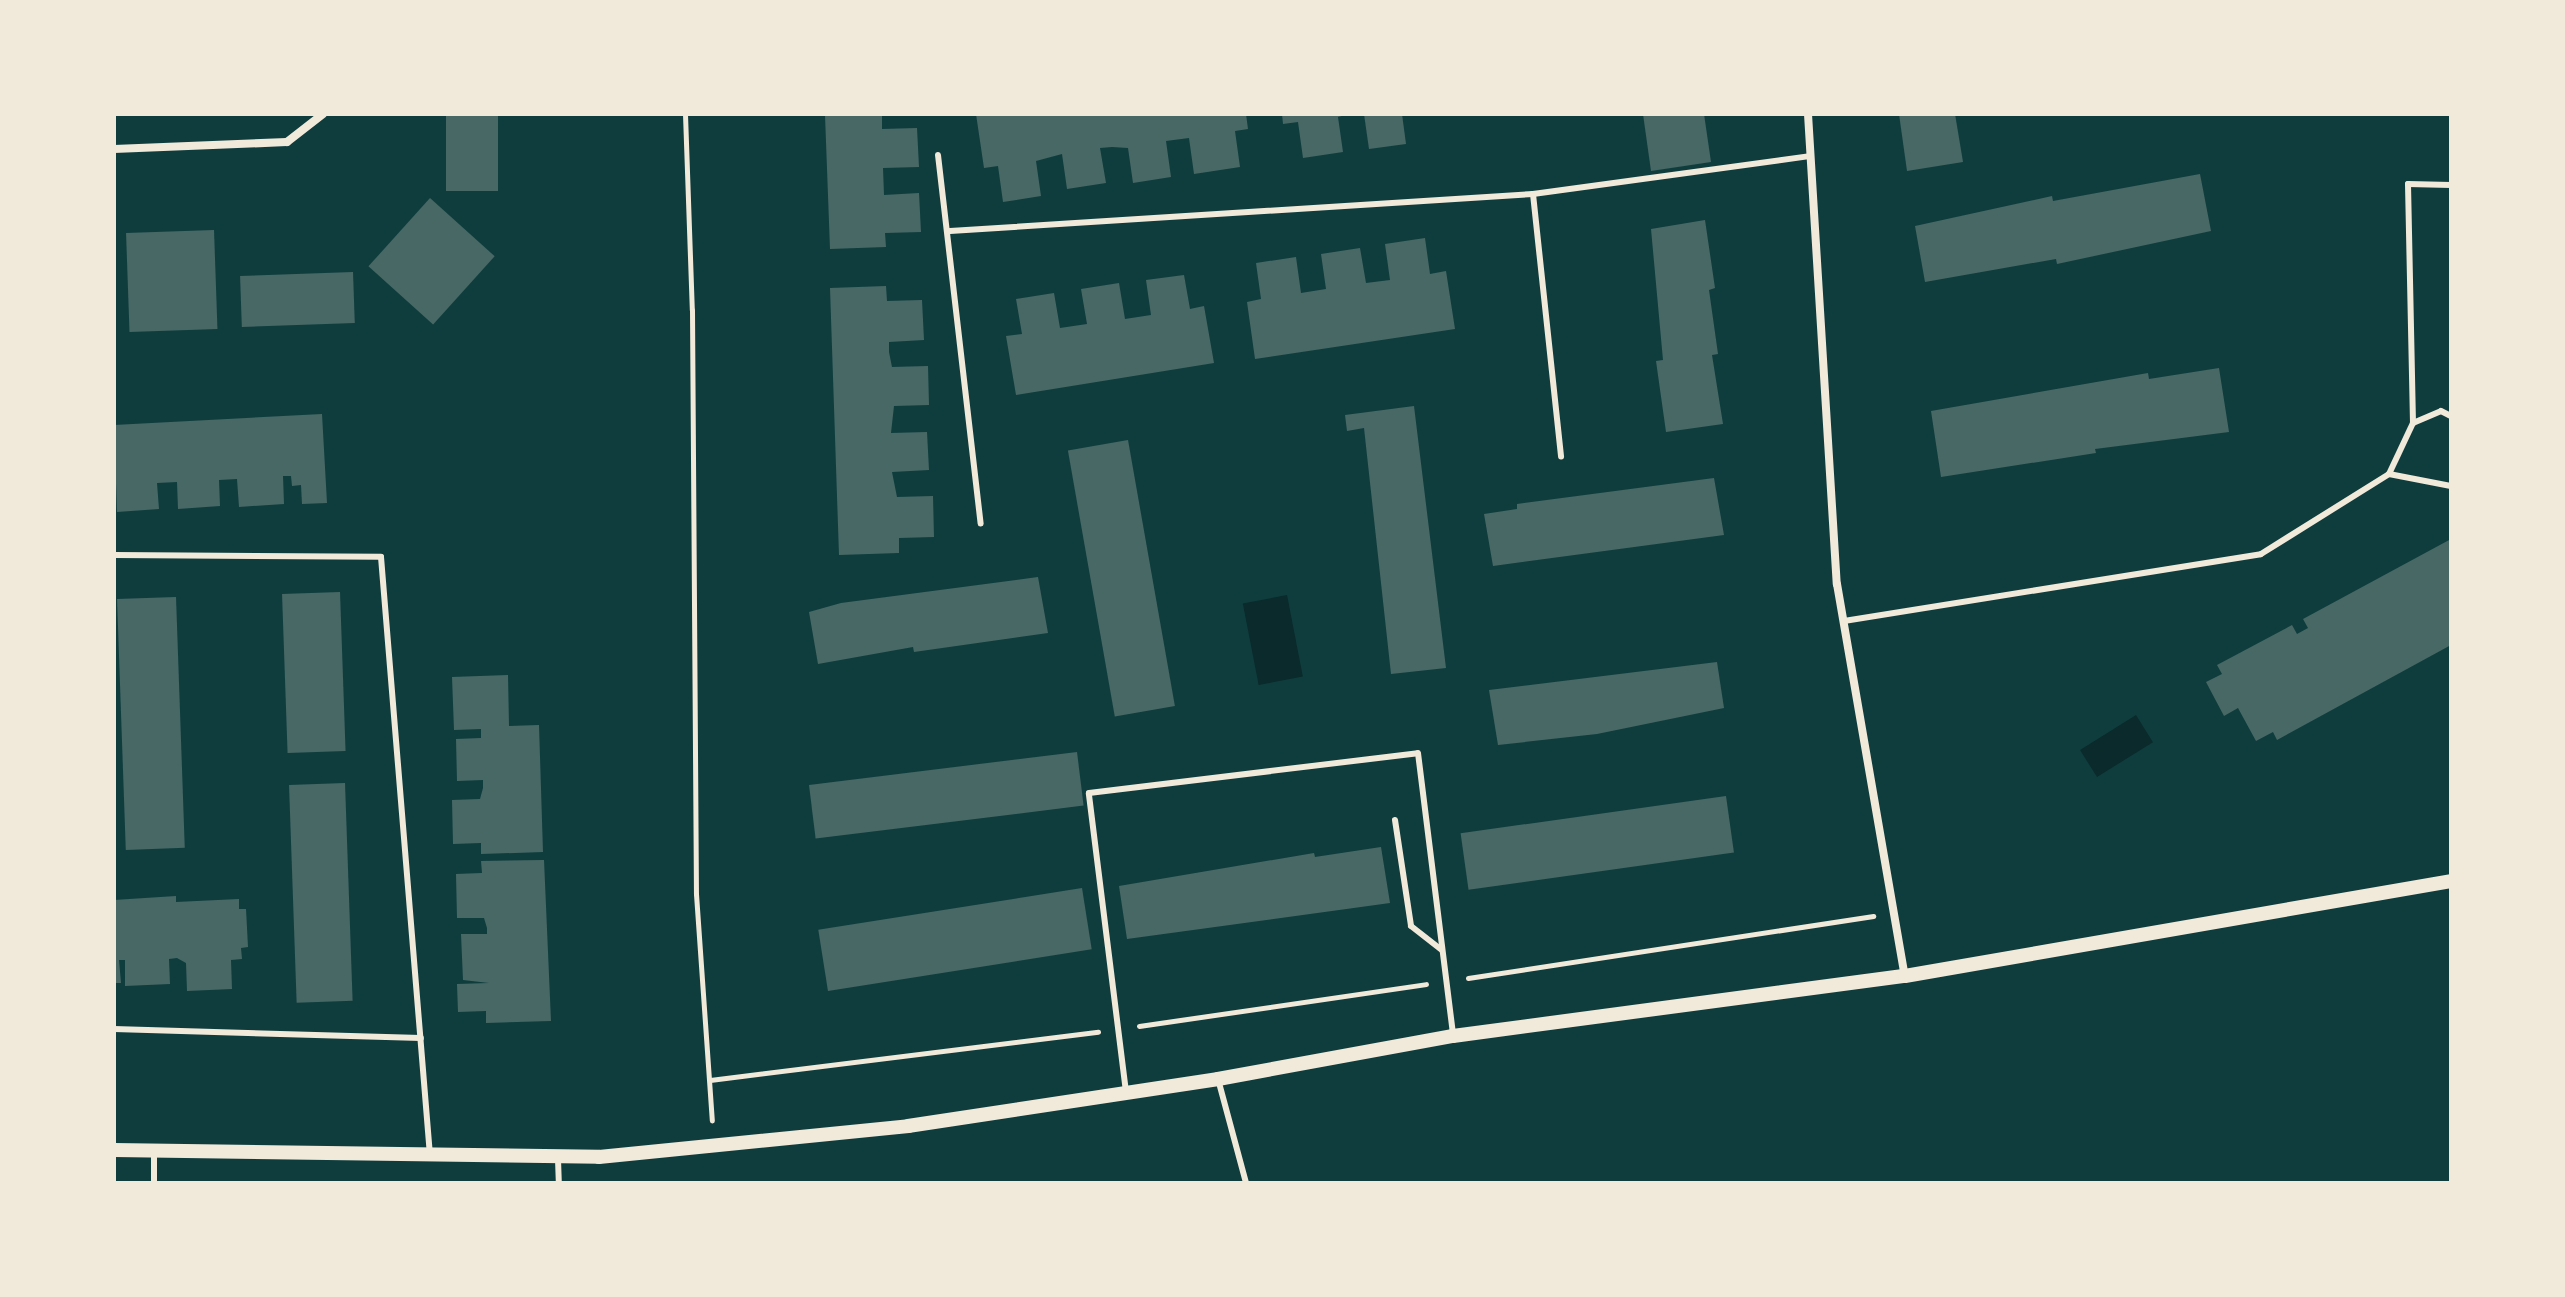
<!DOCTYPE html>
<style>
body{margin:0}
#map{position:relative;width:2565px;height:1297px;overflow:hidden;background:#0f3d3e;font-family:"Open Sans",sans-serif}
div>[style]{position:absolute}
[style*='--x']{left:calc(var(--x)*1px);top:calc(var(--y)*1px);width:calc(var(--w)*1px);rotate:calc(var(--a)*1deg)}
.water>*{inset:0;background:#0a2a2b;transform-origin:0 0}
.building>*{inset:0;background:#486865;transform-origin:0 0}
.path>*{height:5px;margin:-2.5px;padding:0 2.5px;transform-origin:2.5px;border-radius:2.5px;background:#f1e9da}
.service>*{height:6px;margin:-3px;padding:0 3px;transform-origin:3px;border-radius:3px;background:#f1e9da}
.minor>*{height:8px;margin:-4px;padding:0 4px;transform-origin:4px;border-radius:4px;background:#f1e9da}
.tertiary>*{height:14px;margin:-7px;padding:0 7px;transform-origin:7px;border-radius:7px;background:#f1e9da}
span{translate:-50% -50%;white-space:nowrap;text-align:center;line-height:1.15;-webkit-text-stroke:7px #f1e9da;paint-order:stroke}
.frame{position:absolute;inset:0;border:116px solid #f1e9da;pointer-events:none}
</style>
<div id="map">
<div class="water">
<div style="left:1287px;top:595px;width:83px;height:45px;rotate:79deg"></div>
<div style="left:2136px;top:715px;width:32px;height:66px;rotate:58deg"></div>
</div>
<div class="building">
<div style="left:446px;top:114px;width:52px;height:77px"></div>
<div style="clip-path:polygon(882px 114px,882px 129px,917px 128px,919px 167px,883px 168px,884px 195px,919px 193px,921px 232px,885px 233px,886px 247px,830px 249px,825px 115px)"></div>
<div style="clip-path:polygon(976px 114px,1246px 114px,1248px 129px,1235px 131px,1240px 167px,1194px 174px,1189px 138px,1166px 141px,1171px 177px,1133px 183px,1128px 148px,1112px 147px,1100px 148px,1106px 183px,1067px 189px,1062px 154px,1036px 161px,1041px 196px,1003px 202px,998px 166px,984px 168px)"></div>
<div style="clip-path:polygon(1282px 114px,1349px 114px,1338px 117px,1343px 152px,1303px 158px,1298px 122px,1283px 124px)"></div>
<div style="clip-path:polygon(1364px 114px,1402px 114px,1406px 144px,1369px 149px)"></div>
<div style="clip-path:polygon(1643px 114px,1704px 114px,1711px 162px,1651px 171px)"></div>
<div style="clip-path:polygon(1899px 114px,1955px 114px,1963px 162px,1907px 171px)"></div>
<div style="clip-path:polygon(2200px 174px,2211px 231px,2057px 264px,2056px 259px,1925px 282px,1915px 226px,2052px 196px,2053px 201px)"></div>
<div style="left:430px;top:198px;width:87px;height:92px;rotate:42deg"></div>
<div style="clip-path:polygon(1705px 220px,1715px 288px,1709px 290px,1718px 354px,1712px 355px,1723px 424px,1666px 432px,1656px 361px,1663px 360px,1651px 229px)"></div>
<div style="left:214px;top:230px;width:99px;height:88px;rotate:88deg"></div>
<div style="clip-path:polygon(1425px 238px,1430px 274px,1446px 271px,1455px 329px,1255px 359px,1247px 302px,1261px 299px,1256px 263px,1296px 257px,1301px 293px,1326px 289px,1321px 254px,1360px 248px,1366px 283px,1390px 280px,1385px 244px)"></div>
<div style="left:353px;top:272px;width:51px;height:113px;rotate:88deg"></div>
<div style="clip-path:polygon(1184px 275px,1190px 309px,1204px 306px,1214px 363px,1016px 395px,1006px 336px,1022px 334px,1016px 299px,1054px 293px,1060px 328px,1087px 324px,1081px 289px,1119px 283px,1125px 319px,1151px 315px,1146px 280px)"></div>
<div style="clip-path:polygon(886px 286px,887px 301px,922px 300px,924px 340px,889px 342px,889px 352px,892px 367px,928px 366px,929px 405px,894px 406px,891px 433px,927px 432px,929px 470px,892px 472px,897px 497px,933px 496px,934px 537px,899px 538px,899px 553px,839px 555px,830px 288px)"></div>
<div style="clip-path:polygon(2219px 368px,2229px 432px,2095px 449px,2096px 453px,1941px 477px,1931px 411px,2148px 373px,2149px 379px)"></div>
<div style="clip-path:polygon(1414px 406px,1446px 668px,1391px 674px,1364px 428px,1347px 431px,1345px 415px)"></div>
<div style="clip-path:polygon(322px 414px,327px 503px,302px 504px,301px 485px,292px 486px,291px 476px,283px 476px,284px 504px,239px 507px,237px 479px,219px 480px,220px 506px,178px 509px,177px 482px,157px 483px,159px 509px,117px 512px,114px 425px)"></div>
<div style="left:1128px;top:440px;width:270px;height:61px;rotate:80deg"></div>
<div style="clip-path:polygon(1714px 478px,1724px 535px,1493px 566px,1484px 514px,1517px 509px,1517px 504px)"></div>
<div style="clip-path:polygon(2451px 539px,2451px 645px,2277px 740px,2273px 732px,2256px 741px,2238px 708px,2224px 716px,2206px 682px,2222px 674px,2217px 665px,2292px 625px,2297px 634px,2308px 628px,2303px 619px)"></div>
<div style="clip-path:polygon(1038px 577px,1048px 633px,914px 652px,913px 647px,818px 664px,809px 612px,841px 603px)"></div>
<div style="left:340px;top:592px;width:159px;height:58px;rotate:88deg"></div>
<div style="left:176px;top:597px;width:251px;height:59px;rotate:88deg"></div>
<div style="clip-path:polygon(1717px 662px,1724px 708px,1597px 734px,1498px 745px,1489px 690px)"></div>
<div style="clip-path:polygon(508px 675px,509px 726px,539px 725px,543px 852px,481px 854px,481px 843px,453px 844px,452px 800px,480px 799px,483px 788px,483px 780px,457px 781px,456px 739px,481px 738px,481px 729px,454px 730px,452px 677px)"></div>
<div style="left:1077px;top:752px;width:54px;height:270px;rotate:83deg"></div>
<div style="left:345px;top:783px;width:218px;height:56px;rotate:88deg"></div>
<div style="left:1726px;top:796px;width:57px;height:268px;rotate:82deg"></div>
<div style="clip-path:polygon(1381px 847px,1390px 903px,1127px 939px,1119px 886px,1314px 853px,1315px 857px)"></div>
<div style="clip-path:polygon(544px 860px,551px 1021px,486px 1023px,486px 1011px,458px 1012px,457px 984px,489px 983px,463px 980px,461px 934px,487px 934px,487px 928px,484px 918px,457px 918px,456px 874px,482px 873px,481px 861px)"></div>
<div style="left:1082px;top:888px;width:62px;height:267px;rotate:81deg"></div>
<div style="clip-path:polygon(176px 896px,176px 902px,239px 899px,239px 909px,246px 909px,248px 947px,241px 948px,242px 959px,231px 960px,232px 989px,187px 991px,186px 963px,177px 958px,169px 959px,170px 984px,125px 986px,125px 960px,119px 960px,121px 983px,114px 983px,114px 900px)"></div>
</div>
<div class="path">
<div style="--x:685;--y:114;--w:196;--a:88"></div>
<div style="--x:692;--y:310;--w:584;--a:89.61"></div>
<div style="--x:696;--y:894;--w:227;--a:86"></div>
<div style="--x:1468;--y:978;--w:410;--a:-8.7"></div>
<div style="--x:1139;--y:1026;--w:290;--a:-8.3"></div>
<div style="--x:710;--y:1080;--w:391;--a:-7.1"></div>
</div>
<div class="service">
<div style="--x:938;--y:155;--w:371;--a:83.4"></div>
<div style="--x:1533;--y:194;--w:264;--a:83.9"></div>
<div style="--x:950;--y:231;--w:584;--a:-3.63"></div>
<div style="--x:1533;--y:194;--w:279;--a:-7.8"></div>
<div style="--x:2413;--y:423;--w:239;--a:-91.2"></div>
<div style="--x:2408;--y:184;--w:43;--a:1.3"></div>
<div style="--x:2389;--y:474;--w:63;--a:11"></div>
<div style="--x:114;--y:555;--w:267;--a:0.4"></div>
<div style="--x:381;--y:557;--w:600;--a:85.32"></div>
<div style="--x:1844;--y:621;--w:422;--a:-9.1"></div>
<div style="--x:2261;--y:554;--w:151;--a:-32"></div>
<div style="--x:2389;--y:474;--w:56;--a:-64.8"></div>
<div style="--x:2413;--y:423;--w:30;--a:-23"></div>
<div style="--x:2441;--y:411;--w:11;--a:27"></div>
<div style="--x:1395;--y:820;--w:107;--a:81.4"></div>
<div style="--x:1411;--y:926;--w:39;--a:38"></div>
<div style="--x:114;--y:1029;--w:307;--a:1.7"></div>
<div style="--x:1218;--y:1079;--w:108;--a:74.9"></div>
<div style="--x:1126;--y:1092;--w:301;--a:-97.1"></div>
<div style="--x:1089;--y:793;--w:331;--a:-6.9"></div>
<div style="--x:1418;--y:753;--w:283;--a:82.9"></div>
<div style="--x:154;--y:1151;--w:32;--a:90"></div>
<div style="--x:558;--y:1159;--w:24;--a:88"></div>
</div>
<div class="minor">
<div style="--x:1808;--y:114;--w:471;--a:86.5"></div>
<div style="--x:1837;--y:584;--w:398;--a:80.2"></div>
<div style="--x:114;--y:149;--w:173;--a:-2.3"></div>
<div style="--x:287;--y:142;--w:46;--a:-37.9"></div>
</div>
<div class="tertiary">
<div style="--x:114;--y:1150;--w:485;--a:0.8"></div>
<div style="--x:599;--y:1157;--w:311;--a:-5.7"></div>
<div style="--x:908;--y:1126;--w:314;--a:-8.6"></div>
<div style="--x:1218;--y:1079;--w:239;--a:-10.4"></div>
<div style="--x:1453;--y:1036;--w:456;--a:-7.6"></div>
<div style="--x:1905;--y:976;--w:554;--a:-9.87"></div>
</div>
<div class="frame"></div>
</div>
